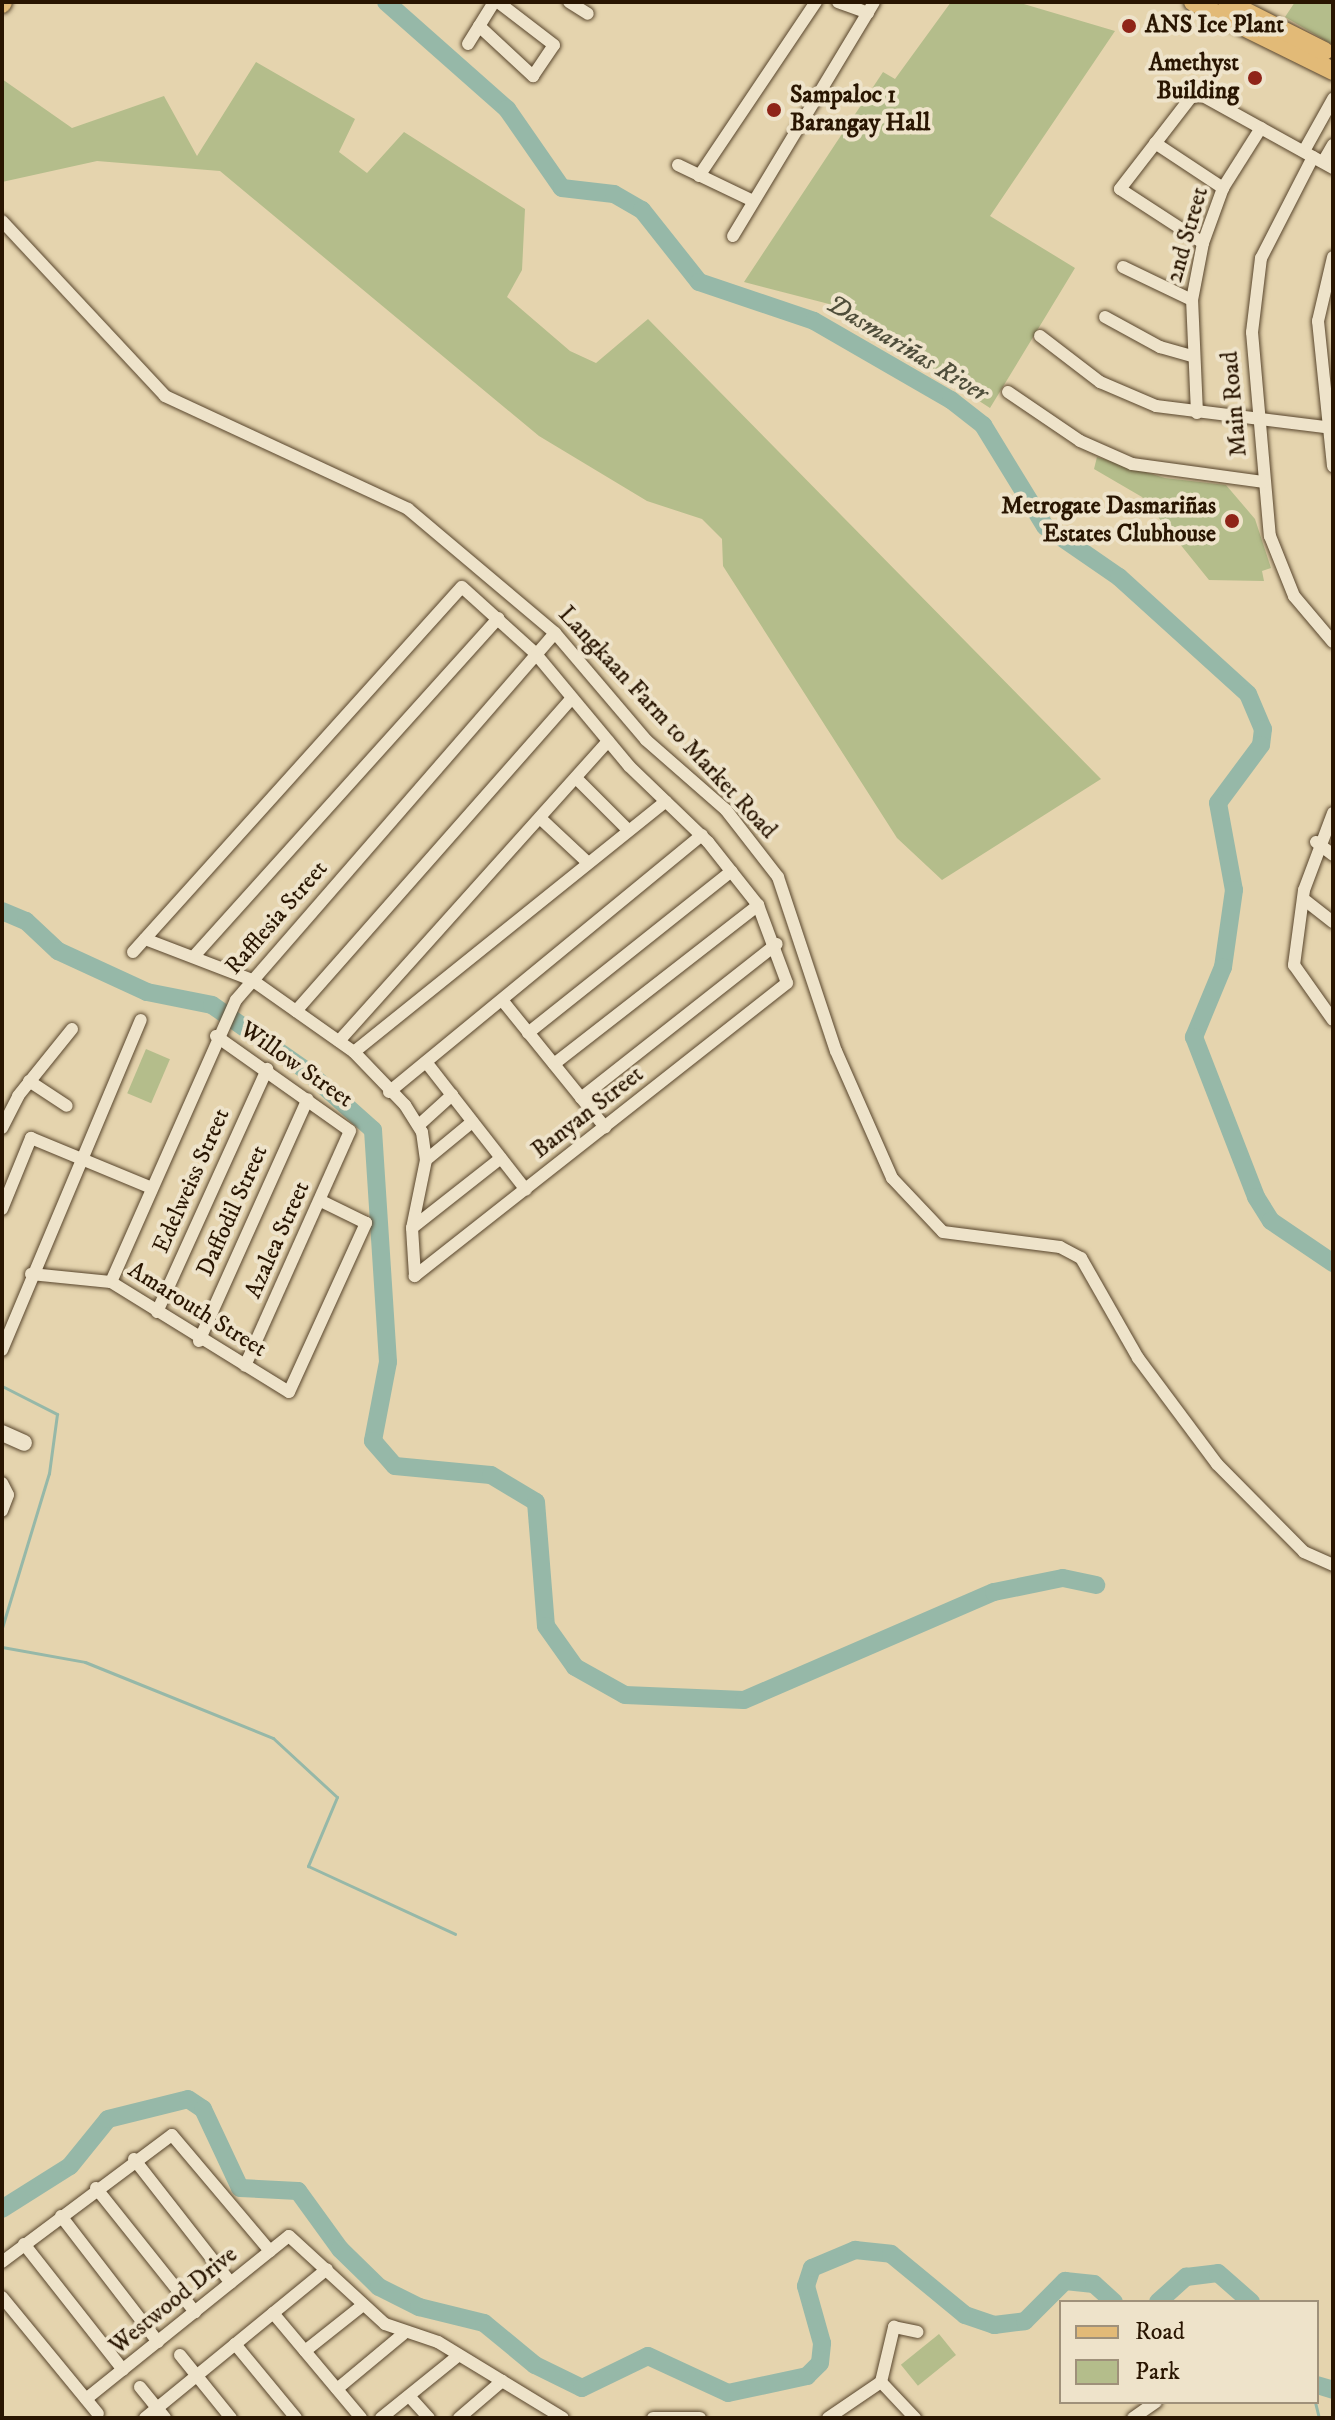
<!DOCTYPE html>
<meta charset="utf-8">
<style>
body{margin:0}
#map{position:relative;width:1335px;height:2420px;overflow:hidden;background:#e5d4ae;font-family:"IM FELL DW Pica",serif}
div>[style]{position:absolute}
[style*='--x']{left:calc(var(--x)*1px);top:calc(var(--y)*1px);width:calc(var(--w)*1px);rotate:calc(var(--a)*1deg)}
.green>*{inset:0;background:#b4bd8b;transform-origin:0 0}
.stream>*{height:3px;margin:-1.5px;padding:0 1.5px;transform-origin:1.5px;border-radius:1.5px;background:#96b8a8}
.river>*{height:18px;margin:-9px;padding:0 9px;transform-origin:9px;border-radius:9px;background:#96b8a8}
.roads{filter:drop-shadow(0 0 2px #58452c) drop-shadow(0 0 2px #58452c)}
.street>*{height:12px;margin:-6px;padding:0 6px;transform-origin:6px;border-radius:6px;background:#eee3ca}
.secondary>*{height:16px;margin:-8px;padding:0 8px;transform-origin:8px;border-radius:8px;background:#eee3ca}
.primary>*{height:18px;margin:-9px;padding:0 9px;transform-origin:9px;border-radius:9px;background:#e2ba77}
.dots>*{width:22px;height:22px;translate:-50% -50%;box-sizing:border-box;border:4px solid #eee3ca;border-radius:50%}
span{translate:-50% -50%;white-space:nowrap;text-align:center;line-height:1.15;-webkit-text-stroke:8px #eee3ca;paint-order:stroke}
.poi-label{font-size:24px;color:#291501;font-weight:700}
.left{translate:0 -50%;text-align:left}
.right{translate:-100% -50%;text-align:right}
.street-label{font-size:24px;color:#291501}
.water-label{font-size:26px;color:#4f4e3b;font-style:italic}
.frame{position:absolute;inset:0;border:4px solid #291501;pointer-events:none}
.legend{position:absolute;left:1059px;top:2300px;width:260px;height:104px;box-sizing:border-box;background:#eee3ca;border:2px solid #9f917a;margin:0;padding:10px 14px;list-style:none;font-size:24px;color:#291501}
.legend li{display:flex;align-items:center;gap:16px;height:40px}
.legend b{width:40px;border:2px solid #9f917a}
</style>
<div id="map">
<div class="green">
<div style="clip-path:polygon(951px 2px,1017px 2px,1115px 31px,990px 216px,1075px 268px,990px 408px,829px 304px,744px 282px,883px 72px,895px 79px)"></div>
<div style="clip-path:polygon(1295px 2px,1333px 2px,1333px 45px,1285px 17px)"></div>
<div style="clip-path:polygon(256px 62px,355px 119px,339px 152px,367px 173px,404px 132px,525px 209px,522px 270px,507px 297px,570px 351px,596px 363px,648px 319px,1101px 779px,942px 880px,897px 838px,723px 566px,722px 539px,702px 519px,647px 501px,539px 436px,220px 171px,97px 161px,2px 182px,2px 79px,72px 128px,164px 96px,197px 156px)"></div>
<div style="clip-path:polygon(1097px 457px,1165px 478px,1226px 485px,1255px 519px,1271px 568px,1262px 571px,1264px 581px,1209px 580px,1142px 497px,1094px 469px)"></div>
<div style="left:146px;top:1049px;width:26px;height:48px;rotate:23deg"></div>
<div style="left:939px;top:2334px;width:27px;height:49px;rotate:51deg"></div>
</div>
<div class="stream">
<div style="--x:2;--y:1386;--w:62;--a:27"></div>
<div style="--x:57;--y:1414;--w:60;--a:97.7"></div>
<div style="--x:49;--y:1473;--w:162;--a:106.9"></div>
<div style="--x:2;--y:1647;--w:84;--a:10.2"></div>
<div style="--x:85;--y:1662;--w:203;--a:22"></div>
<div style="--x:273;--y:1738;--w:87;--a:42.7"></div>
<div style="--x:337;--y:1797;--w:75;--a:112.8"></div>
<div style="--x:308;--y:1866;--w:162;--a:24.8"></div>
<div style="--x:1315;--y:2402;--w:16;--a:76"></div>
</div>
<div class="river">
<div style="--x:386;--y:2;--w:162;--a:41.5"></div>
<div style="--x:507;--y:109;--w:96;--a:55.2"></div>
<div style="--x:562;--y:188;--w:52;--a:6.6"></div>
<div style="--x:614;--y:194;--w:32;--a:30"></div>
<div style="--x:642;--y:210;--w:92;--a:51.6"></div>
<div style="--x:699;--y:282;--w:121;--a:18.7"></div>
<div style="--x:814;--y:321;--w:158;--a:30"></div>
<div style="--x:951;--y:400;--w:41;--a:38"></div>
<div style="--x:983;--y:425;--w:119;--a:58.5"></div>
<div style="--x:1045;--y:526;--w:90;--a:34.6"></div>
<div style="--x:1119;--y:577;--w:174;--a:42.2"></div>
<div style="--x:1248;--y:694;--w:38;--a:67"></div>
<div style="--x:1263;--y:729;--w:16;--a:97"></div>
<div style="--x:1261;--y:745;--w:72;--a:126.6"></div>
<div style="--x:1218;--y:803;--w:88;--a:79.6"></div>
<div style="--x:1234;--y:890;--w:78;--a:98.1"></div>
<div style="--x:1223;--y:967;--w:76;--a:112.5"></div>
<div style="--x:1194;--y:1037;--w:172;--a:68.8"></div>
<div style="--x:1256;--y:1197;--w:28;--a:58"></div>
<div style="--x:1271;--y:1221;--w:75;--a:34.1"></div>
<div style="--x:2;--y:911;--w:26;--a:23"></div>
<div style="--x:26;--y:921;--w:44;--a:43.2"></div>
<div style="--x:58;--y:951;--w:98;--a:24.7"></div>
<div style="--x:147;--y:992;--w:66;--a:11.3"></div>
<div style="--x:212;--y:1005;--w:117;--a:34.9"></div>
<div style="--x:308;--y:1072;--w:87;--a:41.7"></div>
<div style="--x:373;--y:1130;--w:232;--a:86.3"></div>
<div style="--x:388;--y:1362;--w:80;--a:100.8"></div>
<div style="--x:373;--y:1441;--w:33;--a:49"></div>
<div style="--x:395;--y:1466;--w:96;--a:5.4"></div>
<div style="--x:491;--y:1475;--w:52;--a:31"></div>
<div style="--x:536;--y:1502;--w:124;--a:85.4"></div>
<div style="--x:546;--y:1626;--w:50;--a:54.7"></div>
<div style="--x:575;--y:1667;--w:57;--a:29.2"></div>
<div style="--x:625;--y:1695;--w:119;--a:2.4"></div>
<div style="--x:744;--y:1700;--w:272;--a:-23.4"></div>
<div style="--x:994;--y:1592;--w:70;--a:-11.5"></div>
<div style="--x:1063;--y:1578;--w:34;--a:12"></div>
<div style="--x:2;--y:2209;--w:80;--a:-32.3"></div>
<div style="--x:70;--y:2166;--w:60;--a:-51"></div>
<div style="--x:108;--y:2119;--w:82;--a:-14"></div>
<div style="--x:188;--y:2099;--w:18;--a:34"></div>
<div style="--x:203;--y:2109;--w:87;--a:64.9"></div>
<div style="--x:240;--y:2188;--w:58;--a:3"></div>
<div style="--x:298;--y:2191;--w:72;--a:54.1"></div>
<div style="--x:340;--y:2249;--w:54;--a:44.3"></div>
<div style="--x:379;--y:2287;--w:45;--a:26.6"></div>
<div style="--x:419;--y:2307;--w:67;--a:13.8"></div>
<div style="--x:484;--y:2323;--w:66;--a:39.5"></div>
<div style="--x:535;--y:2365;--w:52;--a:26.1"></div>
<div style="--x:582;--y:2388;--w:73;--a:-25.9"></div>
<div style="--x:648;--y:2356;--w:88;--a:24.8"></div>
<div style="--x:728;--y:2393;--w:81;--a:-12.1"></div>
<div style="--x:807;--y:2376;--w:18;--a:-45"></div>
<div style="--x:820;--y:2363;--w:20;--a:-84"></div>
<div style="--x:822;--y:2343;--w:59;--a:-105.7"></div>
<div style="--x:806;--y:2286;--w:19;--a:-72"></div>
<div style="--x:812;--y:2268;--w:47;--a:-22.7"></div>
<div style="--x:855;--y:2250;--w:36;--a:6"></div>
<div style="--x:891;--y:2254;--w:96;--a:39.5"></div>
<div style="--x:965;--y:2315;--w:31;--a:19"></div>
<div style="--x:994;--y:2325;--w:31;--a:-7"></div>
<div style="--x:1025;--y:2321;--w:57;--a:-45"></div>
<div style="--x:1065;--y:2281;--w:29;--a:6"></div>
<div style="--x:1094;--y:2284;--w:27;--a:42"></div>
<div style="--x:1158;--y:2302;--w:38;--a:-42"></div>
<div style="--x:1186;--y:2277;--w:32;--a:-7"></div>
<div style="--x:1218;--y:2273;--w:44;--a:41.3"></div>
<div style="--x:1317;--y:2385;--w:17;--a:17"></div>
</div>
<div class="roads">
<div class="street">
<div style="--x:569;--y:2;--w:22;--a:32"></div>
<div style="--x:838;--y:2;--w:32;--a:20"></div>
<div style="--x:479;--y:26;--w:74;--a:42.8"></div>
<div style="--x:533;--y:76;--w:37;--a:-56"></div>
<div style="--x:554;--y:45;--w:71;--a:-142.5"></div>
<div style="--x:468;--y:44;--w:49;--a:-58.2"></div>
<div style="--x:1155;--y:143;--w:82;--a:33.5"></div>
<div style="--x:1304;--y:151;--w:60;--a:-60.9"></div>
<div style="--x:1313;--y:157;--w:114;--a:117.2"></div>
<div style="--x:1261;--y:258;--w:75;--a:96.9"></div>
<div style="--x:1252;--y:332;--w:205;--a:85"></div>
<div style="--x:1270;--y:536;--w:65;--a:68.2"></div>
<div style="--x:1294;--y:596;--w:60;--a:49.7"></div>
<div style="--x:1323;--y:162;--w:20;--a:-60"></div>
<div style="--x:678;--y:165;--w:83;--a:25.6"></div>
<div style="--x:699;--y:176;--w:210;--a:-56.1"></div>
<div style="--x:2;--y:221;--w:239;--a:47"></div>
<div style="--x:165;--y:396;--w:268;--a:24.9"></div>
<div style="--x:408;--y:509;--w:192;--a:40.1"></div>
<div style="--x:555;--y:633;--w:140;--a:49.6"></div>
<div style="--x:646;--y:740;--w:106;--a:41.2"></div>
<div style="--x:726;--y:810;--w:85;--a:52.2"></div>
<div style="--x:778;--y:877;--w:183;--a:71.6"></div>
<div style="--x:836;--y:1051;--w:139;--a:66.2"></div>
<div style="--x:892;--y:1178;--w:74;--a:46.6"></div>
<div style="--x:943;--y:1232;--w:118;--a:7.3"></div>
<div style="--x:1060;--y:1247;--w:24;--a:28"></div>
<div style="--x:1081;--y:1258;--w:115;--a:60.3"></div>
<div style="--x:1138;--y:1358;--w:132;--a:53.3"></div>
<div style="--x:1217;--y:1464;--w:124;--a:45.3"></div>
<div style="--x:1304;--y:1552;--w:32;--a:24"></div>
<div style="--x:733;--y:236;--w:273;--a:-58.9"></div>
<div style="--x:1203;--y:243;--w:99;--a:-147"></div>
<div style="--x:1120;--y:189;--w:116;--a:-52.3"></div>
<div style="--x:1191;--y:97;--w:12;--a:-5"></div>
<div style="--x:1203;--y:96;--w:149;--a:29"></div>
<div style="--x:1333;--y:257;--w:66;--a:103.2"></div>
<div style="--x:1318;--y:321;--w:146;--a:84.1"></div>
<div style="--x:1123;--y:267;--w:76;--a:25.6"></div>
<div style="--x:1105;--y:317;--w:63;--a:28.6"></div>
<div style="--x:1160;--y:347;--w:33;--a:16"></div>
<div style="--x:1040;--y:336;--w:76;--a:37.5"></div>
<div style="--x:1100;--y:382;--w:61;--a:23.2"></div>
<div style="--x:1156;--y:406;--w:178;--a:7.1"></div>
<div style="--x:1008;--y:392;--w:87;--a:34.2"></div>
<div style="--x:1080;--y:441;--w:57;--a:23.9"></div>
<div style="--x:1132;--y:464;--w:132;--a:7.8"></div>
<div style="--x:1197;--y:413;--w:113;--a:-92.5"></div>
<div style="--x:1192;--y:300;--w:58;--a:-79.1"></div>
<div style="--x:1203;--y:243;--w:59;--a:-70"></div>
<div style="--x:1223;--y:188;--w:71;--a:-57.7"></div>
<div style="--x:576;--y:778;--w:74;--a:45"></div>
<div style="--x:1333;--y:813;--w:82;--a:110.6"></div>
<div style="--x:1304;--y:890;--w:76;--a:97.6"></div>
<div style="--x:1294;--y:965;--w:67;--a:54.7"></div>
<div style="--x:540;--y:818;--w:64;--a:43.1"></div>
<div style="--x:1316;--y:842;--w:21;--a:37"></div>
<div style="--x:1306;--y:901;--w:34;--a:38"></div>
<div style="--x:145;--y:939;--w:115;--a:21"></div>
<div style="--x:252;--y:980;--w:125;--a:35.2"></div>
<div style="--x:354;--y:1052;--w:74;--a:46.1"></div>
<div style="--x:405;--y:1105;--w:32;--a:58"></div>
<div style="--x:422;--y:1132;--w:28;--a:82"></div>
<div style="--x:426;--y:1160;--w:69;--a:101.6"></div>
<div style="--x:412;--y:1228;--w:48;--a:86.4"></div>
<div style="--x:133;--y:952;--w:491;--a:-48"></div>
<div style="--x:462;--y:587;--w:98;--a:42.1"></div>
<div style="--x:535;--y:653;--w:147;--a:50.2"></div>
<div style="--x:629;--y:766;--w:110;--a:43.9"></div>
<div style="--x:708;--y:842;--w:80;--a:51.6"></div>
<div style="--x:758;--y:905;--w:83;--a:69.6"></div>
<div style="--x:787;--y:983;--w:474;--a:141.8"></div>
<div style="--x:196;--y:954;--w:452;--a:-48"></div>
<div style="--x:502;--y:1000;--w:164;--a:51"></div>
<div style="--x:296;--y:1011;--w:417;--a:-48.6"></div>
<div style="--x:528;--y:1033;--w:260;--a:-38.5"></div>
<div style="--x:216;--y:1036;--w:164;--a:35.3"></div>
<div style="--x:350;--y:1131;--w:257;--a:114.1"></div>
<div style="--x:339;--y:1041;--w:403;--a:-48.1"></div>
<div style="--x:354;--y:1052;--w:400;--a:-38.8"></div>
<div style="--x:426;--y:1062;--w:162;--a:52"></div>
<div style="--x:554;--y:1064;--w:259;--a:-37.9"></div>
<div style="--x:29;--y:1081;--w:45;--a:33.3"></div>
<div style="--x:389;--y:1092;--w:405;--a:-39.4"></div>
<div style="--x:581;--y:1098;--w:249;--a:-38.2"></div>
<div style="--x:419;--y:1125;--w:45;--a:-42.3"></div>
<div style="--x:2;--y:1128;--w:36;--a:-63"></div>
<div style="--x:18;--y:1096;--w:86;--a:-51.1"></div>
<div style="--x:426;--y:1160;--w:60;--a:-39.6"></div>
<div style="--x:2;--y:1209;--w:77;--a:-67.8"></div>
<div style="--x:31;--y:1138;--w:131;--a:22.5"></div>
<div style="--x:412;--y:1228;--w:113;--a:-38.2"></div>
<div style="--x:31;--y:1274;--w:80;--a:5.7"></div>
<div style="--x:111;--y:1282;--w:209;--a:31.7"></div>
<div style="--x:289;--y:1392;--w:186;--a:-65.5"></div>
<div style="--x:366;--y:1223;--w:50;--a:-153.9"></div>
<div style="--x:111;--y:1282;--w:308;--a:-66.1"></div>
<div style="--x:236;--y:1000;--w:486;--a:-49"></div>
<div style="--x:157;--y:1312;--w:267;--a:-65.6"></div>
<div style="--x:199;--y:1341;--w:265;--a:-65.8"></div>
<div style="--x:2;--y:1350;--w:358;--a:-67.2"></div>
<div style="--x:2;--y:1483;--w:13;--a:63"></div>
<div style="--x:8;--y:1495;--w:17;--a:111"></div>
<div style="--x:134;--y:2159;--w:157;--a:52"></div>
<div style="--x:96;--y:2188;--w:159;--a:51.4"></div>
<div style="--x:61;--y:2216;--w:159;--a:52.4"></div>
<div style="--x:24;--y:2244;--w:160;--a:51.8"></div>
<div style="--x:2;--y:2262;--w:212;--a:-36.8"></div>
<div style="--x:172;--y:2135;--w:152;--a:49.8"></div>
<div style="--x:2;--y:2297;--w:151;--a:50.6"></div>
<div style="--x:273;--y:2313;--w:137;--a:50"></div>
<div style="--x:235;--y:2344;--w:96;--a:50.5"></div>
<div style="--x:305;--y:2351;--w:74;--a:-38.4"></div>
<div style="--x:180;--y:2355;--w:81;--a:51"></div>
<div style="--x:881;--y:2382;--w:57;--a:-76.7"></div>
<div style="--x:894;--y:2327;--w:24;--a:12"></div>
<div style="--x:140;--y:2387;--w:40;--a:51"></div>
<div style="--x:337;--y:2389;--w:85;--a:-39.7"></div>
<div style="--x:409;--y:2396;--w:30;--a:48"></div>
<div style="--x:86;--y:2399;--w:260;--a:-38.8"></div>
<div style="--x:289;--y:2236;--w:130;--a:42.5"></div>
<div style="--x:385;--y:2324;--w:56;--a:18.8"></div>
<div style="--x:438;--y:2342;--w:146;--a:31.3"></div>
<div style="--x:145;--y:2418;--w:235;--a:-39.3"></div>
<div style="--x:381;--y:2418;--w:100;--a:-38.9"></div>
<div style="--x:459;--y:2418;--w:57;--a:-40.7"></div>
<div style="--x:653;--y:2418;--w:47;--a:0"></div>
<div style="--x:828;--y:2418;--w:64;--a:-34.2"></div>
<div style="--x:881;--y:2382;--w:50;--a:46.6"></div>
<div style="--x:1133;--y:2418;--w:28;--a:-35"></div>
</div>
<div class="secondary">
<div style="--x:2;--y:1433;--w:24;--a:24"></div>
</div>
<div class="primary">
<div style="--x:1193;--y:2;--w:156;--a:26.2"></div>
<div style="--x:1227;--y:2;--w:109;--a:26.8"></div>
<div style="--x:2;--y:4;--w:2;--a:-63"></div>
</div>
</div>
<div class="dots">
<div style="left:1129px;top:26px;background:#8f2418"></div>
<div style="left:1255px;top:78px;background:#8f2418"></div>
<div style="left:774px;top:110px;background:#8f2418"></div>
<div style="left:1232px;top:521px;background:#8f2418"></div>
</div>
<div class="poi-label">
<span class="left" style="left:1145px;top:26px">ANS Ice Plant</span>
<span class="right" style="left:1239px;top:78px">Amethyst<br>Building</span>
<span class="left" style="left:790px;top:110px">Sampaloc 1<br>Barangay Hall</span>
<span class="right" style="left:1216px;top:521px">Metrogate Dasmariñas<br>Estates Clubhouse</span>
</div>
<div class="street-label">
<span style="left:1188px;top:235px;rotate:-74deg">2nd Street</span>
<span style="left:1235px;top:404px;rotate:-95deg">Main Road</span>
<span style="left:667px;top:723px;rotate:47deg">Langkaan Farm to Market Road</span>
<span style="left:277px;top:918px;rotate:-49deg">Rafflesia Street</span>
<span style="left:296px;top:1065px;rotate:35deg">Willow Street</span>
<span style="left:588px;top:1113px;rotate:-38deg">Banyan Street</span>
<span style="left:192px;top:1181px;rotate:-66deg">Edelweiss Street</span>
<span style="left:233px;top:1211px;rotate:-66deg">Daffodil Street</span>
<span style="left:278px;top:1240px;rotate:-66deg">Azalea Street</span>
<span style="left:197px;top:1310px;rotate:32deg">Amarouth Street</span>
<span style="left:174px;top:2301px;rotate:-39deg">Westwood Drive</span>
</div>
<div class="water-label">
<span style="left:907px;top:349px;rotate:31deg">Dasmariñas River</span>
</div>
<div class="frame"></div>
<ul class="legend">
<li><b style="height:10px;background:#e2ba77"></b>Road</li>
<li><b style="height:22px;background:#b4bd8b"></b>Park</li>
</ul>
</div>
